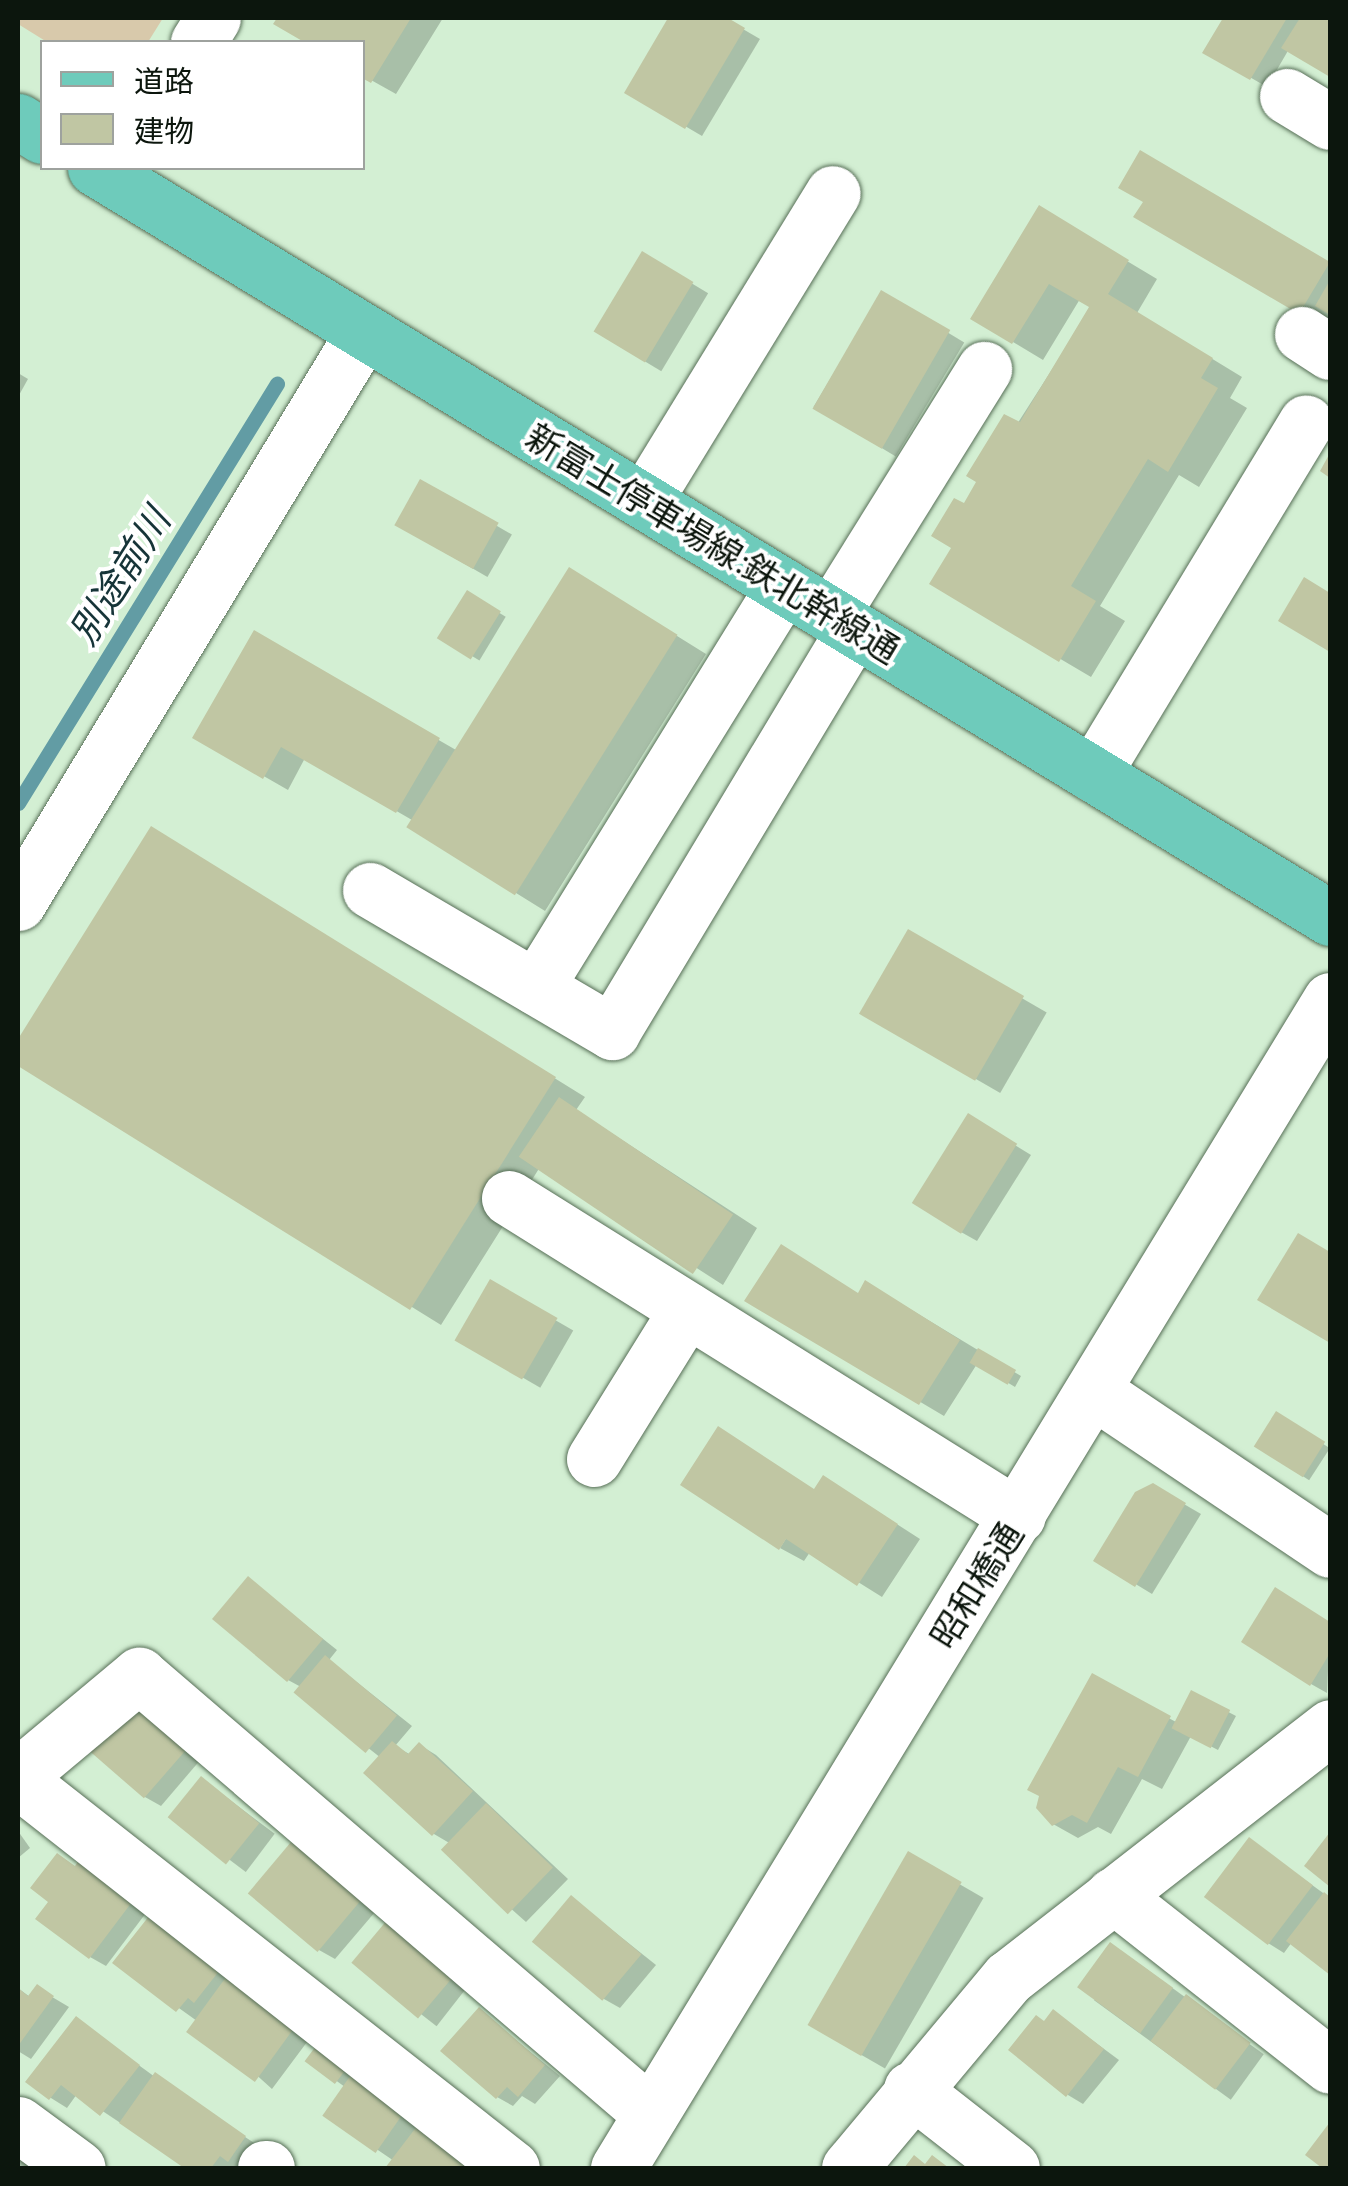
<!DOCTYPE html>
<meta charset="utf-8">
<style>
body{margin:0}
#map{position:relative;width:1348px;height:2186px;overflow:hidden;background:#d3efd3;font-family:"PT Sans","Noto Sans JP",sans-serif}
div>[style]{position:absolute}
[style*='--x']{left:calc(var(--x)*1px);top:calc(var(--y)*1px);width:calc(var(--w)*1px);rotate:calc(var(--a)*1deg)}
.green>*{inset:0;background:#d8c9ab}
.shadow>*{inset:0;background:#0003;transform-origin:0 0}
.stream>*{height:15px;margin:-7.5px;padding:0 7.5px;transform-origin:7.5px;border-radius:7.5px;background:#629ca4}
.building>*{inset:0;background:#c0c6a3;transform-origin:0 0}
.roads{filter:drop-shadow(0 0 2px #576f57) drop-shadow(0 0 2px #576f57)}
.minor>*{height:55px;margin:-27.5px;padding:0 27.5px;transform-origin:27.5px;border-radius:27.5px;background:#fff}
.major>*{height:55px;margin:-27.5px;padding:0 27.5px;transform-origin:27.5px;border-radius:27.5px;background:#6ecbbb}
span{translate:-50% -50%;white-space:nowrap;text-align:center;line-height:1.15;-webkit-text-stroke:8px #fff;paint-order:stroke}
.street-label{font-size:35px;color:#0c160d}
.water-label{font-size:38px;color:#163438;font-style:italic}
.frame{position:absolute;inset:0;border:20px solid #0c160d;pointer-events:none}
.legend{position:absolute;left:40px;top:40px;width:325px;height:130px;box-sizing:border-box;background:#fff;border:2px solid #9ea29e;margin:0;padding:12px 18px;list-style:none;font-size:30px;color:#0c160d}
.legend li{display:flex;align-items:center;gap:20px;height:50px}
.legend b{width:50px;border:2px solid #9ea29e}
</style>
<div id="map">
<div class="green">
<div style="clip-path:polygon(18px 18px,163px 18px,148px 42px,47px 42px,18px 24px)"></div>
</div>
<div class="shadow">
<div style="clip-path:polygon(280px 18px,443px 18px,396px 94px,362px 75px,362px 42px,309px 42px,277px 23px)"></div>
<div style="clip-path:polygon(671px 18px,724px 18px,760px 39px,702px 136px,627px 92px)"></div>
<div style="clip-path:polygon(1226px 18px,1330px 18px,1330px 74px,1289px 49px,1267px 87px,1206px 52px)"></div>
<div style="clip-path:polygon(1141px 154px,1330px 264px,1330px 315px,1324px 326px,1146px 201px)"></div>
<div style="clip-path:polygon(1040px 209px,1157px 279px,1137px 313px,1242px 377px,1230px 398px,1247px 408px,1199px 487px,1179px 475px,1100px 606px,1125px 621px,1091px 677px,932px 583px,954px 547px,964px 507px,1092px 307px,1080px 299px,1043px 360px,1013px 342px)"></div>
<div style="left:643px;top:254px;width:76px;height:91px;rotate:31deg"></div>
<div style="left:882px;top:293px;width:96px;height:133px;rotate:31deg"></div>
<div style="clip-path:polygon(18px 373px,28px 379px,18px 397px)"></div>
<div style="left:421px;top:482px;width:105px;height:49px;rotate:30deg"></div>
<div style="clip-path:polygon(600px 588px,706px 654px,545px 911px,409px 826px,412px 820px,305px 758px,288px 790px,195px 737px,255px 634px,456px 750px)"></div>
<div style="left:468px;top:594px;width:44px;height:51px;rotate:31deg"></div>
<div style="clip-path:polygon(152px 829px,585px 1097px,576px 1110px,757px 1228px,723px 1285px,540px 1167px,441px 1325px,18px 1063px,18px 1044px)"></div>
<div style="left:909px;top:933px;width:159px;height:93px;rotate:30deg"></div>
<div style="clip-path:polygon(984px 1126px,1031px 1155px,977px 1241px,961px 1232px)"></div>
<div style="left:491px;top:1283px;width:95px;height:66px;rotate:30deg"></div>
<div style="clip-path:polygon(890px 1297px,1021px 1376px,1015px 1387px,977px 1364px,944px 1416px,748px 1300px)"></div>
<div style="left:1277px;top:1414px;width:63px;height:38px;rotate:33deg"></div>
<div style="clip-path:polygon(1153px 1486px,1201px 1514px,1152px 1594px,1096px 1560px)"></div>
<div style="clip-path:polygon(816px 1491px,847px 1492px,920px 1539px,882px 1597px,810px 1552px,804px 1561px,780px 1548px)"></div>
<div style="clip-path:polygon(248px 1579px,337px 1650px,329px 1660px,412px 1726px,395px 1746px,411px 1755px,420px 1745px,436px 1755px,568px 1879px,526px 1922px,445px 1850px,451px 1844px,434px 1834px,381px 1758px,297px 1692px,301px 1687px,288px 1680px)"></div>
<div style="clip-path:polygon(1292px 1599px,1330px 1624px,1327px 1693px,1311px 1684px)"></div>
<div style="clip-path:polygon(1093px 1677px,1176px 1722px,1192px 1693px,1236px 1716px,1218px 1750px,1191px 1736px,1162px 1789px,1142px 1779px,1111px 1834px,1098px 1827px,1078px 1838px,1053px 1824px)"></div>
<div style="clip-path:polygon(127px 1697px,202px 1758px,161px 1806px,145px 1797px)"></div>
<div style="left:202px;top:1779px;width:91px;height:48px;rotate:37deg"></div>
<div style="clip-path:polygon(18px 1831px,30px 1848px,18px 1858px)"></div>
<div style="clip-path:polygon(297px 1839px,381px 1905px,335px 1959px,319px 1950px)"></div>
<div style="clip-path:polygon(1250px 1840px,1330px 1898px,1330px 1972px,1292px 1942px,1284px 1953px,1268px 1943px)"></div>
<div style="left:909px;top:1855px;width:86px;height:197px;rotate:30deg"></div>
<div style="clip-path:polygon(77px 1868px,152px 1905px,106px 1966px,90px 1957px)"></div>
<div style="clip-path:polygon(572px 1898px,656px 1965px,620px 2008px,604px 1999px)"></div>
<div style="clip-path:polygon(153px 1914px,313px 2034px,272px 2089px,197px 2021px,116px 1963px)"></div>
<div style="left:389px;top:1923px;width:101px;height:52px;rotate:38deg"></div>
<div style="left:1127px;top:1955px;width:169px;height:56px;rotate:36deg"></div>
<div style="clip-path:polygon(18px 1988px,30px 1997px,37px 1988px,69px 2007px,31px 2059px,18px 2051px)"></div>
<div style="clip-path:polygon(479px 2010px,560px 2076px,535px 2104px,522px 2096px,513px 2106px,497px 2097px)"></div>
<div style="clip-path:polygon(1054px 2012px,1119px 2060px,1083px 2104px,1068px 2095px,1045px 2023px)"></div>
<div style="clip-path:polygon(77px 2020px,155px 2077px,260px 2147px,239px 2168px,188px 2168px,77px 2094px,67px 2108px,51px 2098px,29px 2081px)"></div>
<div style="clip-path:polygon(309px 2061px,356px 2072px,484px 2168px,388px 2168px,394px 2161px,325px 2114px,345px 2087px)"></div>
<div style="clip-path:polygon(18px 2145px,49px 2168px,18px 2168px)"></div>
</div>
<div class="stream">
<div style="--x:18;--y:803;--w:493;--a:-58.3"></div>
</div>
<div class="building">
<div style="clip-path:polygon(277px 18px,411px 18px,371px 83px,362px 78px,362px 42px,304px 42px,273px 24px)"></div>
<div style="clip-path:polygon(668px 18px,728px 18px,745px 28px,685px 129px,624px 93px)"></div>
<div style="clip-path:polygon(1223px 18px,1287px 18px,1250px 80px,1202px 53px)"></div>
<div style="clip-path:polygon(1300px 18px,1330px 18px,1330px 77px,1281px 48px)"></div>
<div style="clip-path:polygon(1140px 150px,1330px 262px,1299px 314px,1133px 217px,1143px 202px,1118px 188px)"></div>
<div style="clip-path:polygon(1039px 205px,1129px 260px,1108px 294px,1213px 358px,1201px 378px,1218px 388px,1168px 472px,1148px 459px,1071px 586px,1096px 601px,1059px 662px,929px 584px,951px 548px,931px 536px,954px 498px,964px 503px,976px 482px,966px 476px,1004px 414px,1020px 422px,1089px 307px,1049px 284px,1012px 344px,970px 319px)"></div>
<div style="left:642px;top:251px;width:60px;height:94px;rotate:31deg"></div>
<div style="clip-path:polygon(1330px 280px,1330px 315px,1315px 306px)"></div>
<div style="left:881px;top:290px;width:80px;height:137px;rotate:30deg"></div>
<div style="clip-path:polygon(1330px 453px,1330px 478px,1320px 471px)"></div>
<div style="left:420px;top:479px;width:90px;height:53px;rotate:29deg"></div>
<div style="left:569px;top:567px;width:128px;height:307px;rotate:32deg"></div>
<div style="clip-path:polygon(1304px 577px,1330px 593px,1330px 652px,1278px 621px)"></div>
<div style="left:467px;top:590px;width:40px;height:57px;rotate:32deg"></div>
<div style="clip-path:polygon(254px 630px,440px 738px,396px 813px,281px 747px,263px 779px,192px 738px)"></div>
<div style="clip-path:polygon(151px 826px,556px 1077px,410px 1310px,18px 1066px,18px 1039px)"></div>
<div style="left:908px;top:929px;width:134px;height:98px;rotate:30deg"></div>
<div style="left:559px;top:1097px;width:210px;height:72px;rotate:34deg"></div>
<div style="left:968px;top:1113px;width:58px;height:106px;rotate:32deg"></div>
<div style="clip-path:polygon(1298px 1233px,1330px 1252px,1330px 1343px,1257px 1300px)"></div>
<div style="clip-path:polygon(781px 1244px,858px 1293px,865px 1280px,960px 1340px,919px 1405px,744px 1301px)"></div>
<div style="left:490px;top:1279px;width:78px;height:71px;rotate:30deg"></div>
<div style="left:978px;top:1348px;width:44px;height:17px;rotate:30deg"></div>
<div style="left:1276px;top:1411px;width:58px;height:42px;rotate:32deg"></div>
<div style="clip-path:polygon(718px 1426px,814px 1489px,823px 1475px,898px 1524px,857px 1586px,786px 1539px,779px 1550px,680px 1485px)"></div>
<div style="clip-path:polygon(1153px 1483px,1186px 1503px,1135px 1587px,1093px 1561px,1135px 1492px)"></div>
<div style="left:248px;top:1576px;width:98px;height:56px;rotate:40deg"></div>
<div style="clip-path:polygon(1275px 1587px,1330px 1622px,1330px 1653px,1310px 1686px,1241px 1642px)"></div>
<div style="left:325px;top:1655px;width:94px;height:49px;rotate:40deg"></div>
<div style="clip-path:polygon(1092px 1673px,1171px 1716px,1138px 1777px,1118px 1767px,1087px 1823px,1072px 1815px,1052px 1826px,1036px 1808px,1039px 1796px,1027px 1790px)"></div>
<div style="left:1191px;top:1690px;width:44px;height:43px;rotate:27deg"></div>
<div style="left:126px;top:1694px;width:82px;height:67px;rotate:41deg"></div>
<div style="clip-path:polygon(392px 1741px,408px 1754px,419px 1742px,473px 1791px,432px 1836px,363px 1773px)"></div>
<div style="left:201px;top:1776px;width:75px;height:53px;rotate:39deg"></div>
<div style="left:486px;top:1803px;width:93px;height:65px;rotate:44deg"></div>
<div style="clip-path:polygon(1330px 1832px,1330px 1887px,1304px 1866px)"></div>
<div style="left:296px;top:1836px;width:91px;height:75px;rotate:40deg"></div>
<div style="left:1249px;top:1837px;width:80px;height:75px;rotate:37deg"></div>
<div style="left:908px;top:1851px;width:62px;height:201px;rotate:30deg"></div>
<div style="clip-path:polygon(57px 1853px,75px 1866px,83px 1854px,138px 1894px,89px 1959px,35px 1919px,48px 1902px,30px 1888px)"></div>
<div style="clip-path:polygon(1324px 1892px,1330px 1897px,1330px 1975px,1286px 1941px)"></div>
<div style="left:571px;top:1895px;width:92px;height:61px;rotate:40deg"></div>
<div style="clip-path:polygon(153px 1911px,223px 1966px,194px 2003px,188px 1998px,176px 2012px,112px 1963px)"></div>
<div style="left:388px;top:1919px;width:87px;height:57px;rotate:40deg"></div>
<div style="left:1110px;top:1942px;width:78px;height:56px;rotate:36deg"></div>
<div style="left:229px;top:1973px;width:85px;height:73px;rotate:36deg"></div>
<div style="clip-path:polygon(37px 1984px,54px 1996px,18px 2046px,18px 1988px,28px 1996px)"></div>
<div style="left:1186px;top:1994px;width:81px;height:59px;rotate:37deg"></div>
<div style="clip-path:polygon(479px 2007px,545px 2065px,518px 2097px,507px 2087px,496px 2099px,440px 2051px)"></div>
<div style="clip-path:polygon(1053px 2009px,1104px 2049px,1066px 2097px,1008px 2050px,1036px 2015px,1044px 2021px)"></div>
<div style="clip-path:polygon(76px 2016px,140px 2065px,100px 2116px,61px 2085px,49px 2100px,25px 2082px)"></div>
<div style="left:319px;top:2042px;width:38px;height:24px;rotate:37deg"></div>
<div style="left:355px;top:2069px;width:65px;height:57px;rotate:35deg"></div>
<div style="clip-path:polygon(155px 2072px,246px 2136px,228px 2162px,220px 2156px,211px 2168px,184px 2168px,119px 2123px)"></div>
<div style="clip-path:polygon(421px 2121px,484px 2168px,385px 2168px)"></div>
<div style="clip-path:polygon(1330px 2122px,1330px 2168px,1322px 2168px,1305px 2155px)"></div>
<div style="clip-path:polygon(914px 2155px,925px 2164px,932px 2155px,949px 2168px,904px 2168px)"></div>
</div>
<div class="roads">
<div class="minor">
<div style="--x:198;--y:42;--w:28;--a:-58"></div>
<div style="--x:1287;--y:96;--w:50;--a:31.2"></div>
<div style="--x:1302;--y:334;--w:33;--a:33"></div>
<div style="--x:644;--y:501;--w:361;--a:-58.5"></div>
<div style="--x:831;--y:615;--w:290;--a:-58.1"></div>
<div style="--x:1093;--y:774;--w:411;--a:-58.8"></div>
<div style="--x:370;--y:890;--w:281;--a:30.4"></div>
<div style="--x:612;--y:1032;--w:470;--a:-59"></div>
<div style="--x:18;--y:903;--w:666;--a:-58.82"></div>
<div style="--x:536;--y:987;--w:471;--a:-58.3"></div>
<div style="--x:509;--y:1198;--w:600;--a:32"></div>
<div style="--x:1095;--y:1392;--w:283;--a:33.9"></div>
<div style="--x:594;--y:1459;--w:176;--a:-58.2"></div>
<div style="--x:18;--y:1776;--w:158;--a:-39.9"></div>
<div style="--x:139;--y:1675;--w:674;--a:40.61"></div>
<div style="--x:18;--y:1780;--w:628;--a:38.15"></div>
<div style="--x:1113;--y:1895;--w:276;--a:38.2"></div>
<div style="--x:911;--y:2089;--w:128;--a:38"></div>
<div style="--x:18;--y:2124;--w:74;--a:36.3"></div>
<div style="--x:265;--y:2168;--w:2;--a:0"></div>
<div style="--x:618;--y:2168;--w:1368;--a:-58.63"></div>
<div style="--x:849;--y:2168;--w:248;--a:-50.1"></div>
<div style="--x:1008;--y:1978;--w:408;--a:-37.9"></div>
</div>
<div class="major">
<div style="--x:18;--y:121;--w:28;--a:32"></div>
<div style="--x:95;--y:168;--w:1445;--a:31.27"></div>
</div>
</div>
<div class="street-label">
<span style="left:713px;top:543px;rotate:31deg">新富士停車場線:鉄北幹線通</span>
<span style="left:976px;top:1585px;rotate:-58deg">昭和橋通</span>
</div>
<div class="water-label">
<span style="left:119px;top:576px;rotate:-58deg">別途前川</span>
</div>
<div class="frame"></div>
<ul class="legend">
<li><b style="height:12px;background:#6ecbbb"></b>道路</li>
<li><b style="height:28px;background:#c0c6a3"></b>建物</li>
</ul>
</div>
